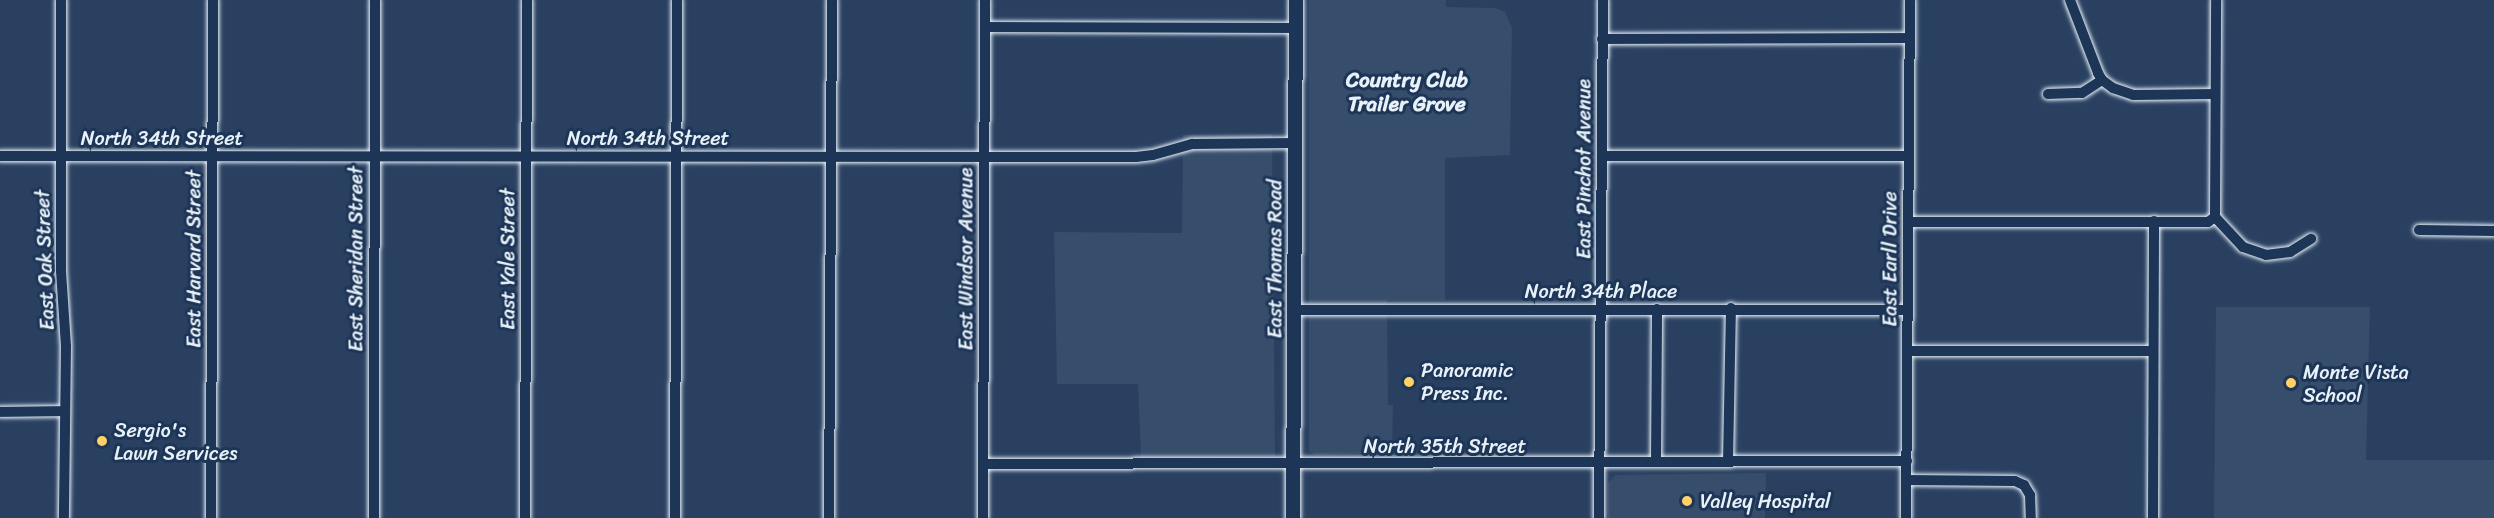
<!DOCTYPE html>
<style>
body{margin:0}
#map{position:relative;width:2494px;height:518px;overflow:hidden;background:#294061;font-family:Sriracha,sans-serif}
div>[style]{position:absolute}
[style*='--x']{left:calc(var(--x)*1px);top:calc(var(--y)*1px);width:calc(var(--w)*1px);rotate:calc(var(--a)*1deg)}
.built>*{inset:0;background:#364d6b}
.roads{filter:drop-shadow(0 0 2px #e8f1f8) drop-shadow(0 0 2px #e8f1f8)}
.minor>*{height:10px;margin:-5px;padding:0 5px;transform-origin:5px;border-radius:5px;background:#1d3557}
.major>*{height:14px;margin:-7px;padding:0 7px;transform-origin:7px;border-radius:7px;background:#1d3557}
.dots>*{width:16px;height:16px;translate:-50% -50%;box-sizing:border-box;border:3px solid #1d3557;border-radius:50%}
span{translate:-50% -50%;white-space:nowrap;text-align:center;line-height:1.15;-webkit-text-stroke:6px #1d3557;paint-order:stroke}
.street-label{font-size:20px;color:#e8f1f8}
.poi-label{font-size:20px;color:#e8f1f8}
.left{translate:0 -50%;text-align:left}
.neighbourhood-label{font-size:21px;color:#e8f1f8;font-weight:700}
</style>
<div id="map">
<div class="built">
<div style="clip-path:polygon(1309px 0,1446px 0,1446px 7px,1495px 8px,1505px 12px,1512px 28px,1510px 155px,1445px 158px,1445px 300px,1387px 300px,1388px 405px,1393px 405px,1392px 452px,1315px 455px,1309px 451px)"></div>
<div style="clip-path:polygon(1272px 134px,1275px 456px,1141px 457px,1138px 384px,1057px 384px,1054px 232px,1182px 233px,1183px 135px)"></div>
<div style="clip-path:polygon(2216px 307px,2370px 307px,2366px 460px,2494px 460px,2494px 518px,2214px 518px)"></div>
<div style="clip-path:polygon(1766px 473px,1765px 518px,1608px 518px,1608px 483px,1615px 475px)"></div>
</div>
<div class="roads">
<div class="minor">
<div style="--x:61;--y:0;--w:271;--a:90"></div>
<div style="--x:61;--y:271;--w:75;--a:86.2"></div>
<div style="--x:66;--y:346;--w:172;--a:90.7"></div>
<div style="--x:2070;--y:0;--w:78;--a:69"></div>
<div style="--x:2098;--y:73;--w:8;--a:60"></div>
<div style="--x:2102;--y:80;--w:14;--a:36"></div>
<div style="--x:2113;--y:88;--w:21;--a:19"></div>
<div style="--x:2133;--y:95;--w:82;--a:-0.7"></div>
<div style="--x:985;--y:27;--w:310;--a:0.2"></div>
<div style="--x:1602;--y:39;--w:308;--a:-0.2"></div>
<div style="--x:2048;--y:94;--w:34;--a:-2"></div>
<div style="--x:2082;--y:93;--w:24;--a:-33"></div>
<div style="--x:0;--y:156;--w:1136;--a:0.05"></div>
<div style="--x:1136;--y:157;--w:17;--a:-7"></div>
<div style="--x:1153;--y:155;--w:41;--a:-15.8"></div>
<div style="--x:1192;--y:144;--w:103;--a:-0.6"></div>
<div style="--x:1602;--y:156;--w:307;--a:0"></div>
<div style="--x:2215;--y:217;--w:217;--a:-89.7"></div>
<div style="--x:2215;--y:217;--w:41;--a:47"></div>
<div style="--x:2243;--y:247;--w:24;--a:19"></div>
<div style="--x:2266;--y:255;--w:24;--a:-7"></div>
<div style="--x:2290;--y:252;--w:25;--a:-32"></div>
<div style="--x:1908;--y:222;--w:300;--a:0"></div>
<div style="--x:2208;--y:222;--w:9;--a:-36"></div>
<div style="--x:2419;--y:230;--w:75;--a:0.8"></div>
<div style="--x:1294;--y:310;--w:614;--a:0"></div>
<div style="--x:1907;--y:351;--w:246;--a:0"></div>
<div style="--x:0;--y:412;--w:65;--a:-0.9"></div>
<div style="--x:1656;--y:462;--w:153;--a:-89.6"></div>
<div style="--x:1728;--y:462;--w:154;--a:-88.9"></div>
<div style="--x:983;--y:464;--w:924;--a:-0.19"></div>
<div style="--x:1906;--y:480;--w:109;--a:0.5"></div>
<div style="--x:2015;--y:481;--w:10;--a:24"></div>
<div style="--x:2024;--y:485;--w:12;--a:59"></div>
<div style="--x:2030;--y:495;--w:23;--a:88"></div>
<div style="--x:211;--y:518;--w:518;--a:-89.78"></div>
<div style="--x:374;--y:518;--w:518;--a:-89.89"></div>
<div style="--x:525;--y:518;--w:518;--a:-89.78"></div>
<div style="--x:675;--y:518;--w:518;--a:-89.78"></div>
<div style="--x:829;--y:518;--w:518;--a:-89.67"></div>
<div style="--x:983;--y:518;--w:518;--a:-89.78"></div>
<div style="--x:1599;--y:518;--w:518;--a:-89.56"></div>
<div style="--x:1906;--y:518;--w:518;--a:-89.56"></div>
<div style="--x:2153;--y:518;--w:297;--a:-89.8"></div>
</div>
<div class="major">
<div style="--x:1293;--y:518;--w:518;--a:-89.67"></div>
</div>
</div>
<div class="dots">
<div style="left:1409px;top:382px;background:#ffd166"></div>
<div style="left:2291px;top:383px;background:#ffd166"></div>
<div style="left:102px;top:441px;background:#ffd166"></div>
<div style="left:1687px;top:501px;background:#ffd166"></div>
</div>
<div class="street-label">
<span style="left:162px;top:138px">North 34th Street</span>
<span style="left:648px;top:138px">North 34th Street</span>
<span style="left:1584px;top:169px;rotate:-90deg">East Pinchot Avenue</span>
<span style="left:194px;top:259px;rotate:-90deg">East Harvard Street</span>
<span style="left:356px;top:259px;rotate:-90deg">East Sheridan Street</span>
<span style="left:508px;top:259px;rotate:-90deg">East Yale Street</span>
<span style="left:966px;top:259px;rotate:-90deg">East Windsor Avenue</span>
<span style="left:1275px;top:259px;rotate:-90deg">East Thomas Road</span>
<span style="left:1890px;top:259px;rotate:-90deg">East Earll Drive</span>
<span style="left:45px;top:260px;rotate:-92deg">East Oak Street</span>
<span style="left:1601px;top:291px">North 34th Place</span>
<span style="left:1445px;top:446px">North 35th Street</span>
</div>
<div class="poi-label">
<span class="left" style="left:1421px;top:382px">Panoramic<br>Press Inc.</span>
<span class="left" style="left:2303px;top:384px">Monte Vista<br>School</span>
<span class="left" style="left:114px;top:442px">Sergio's<br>Lawn Services</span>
<span class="left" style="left:1700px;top:501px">Valley Hospital</span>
</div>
<div class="neighbourhood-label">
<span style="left:1407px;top:92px">Country Club<br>Trailer Grove</span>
</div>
</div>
